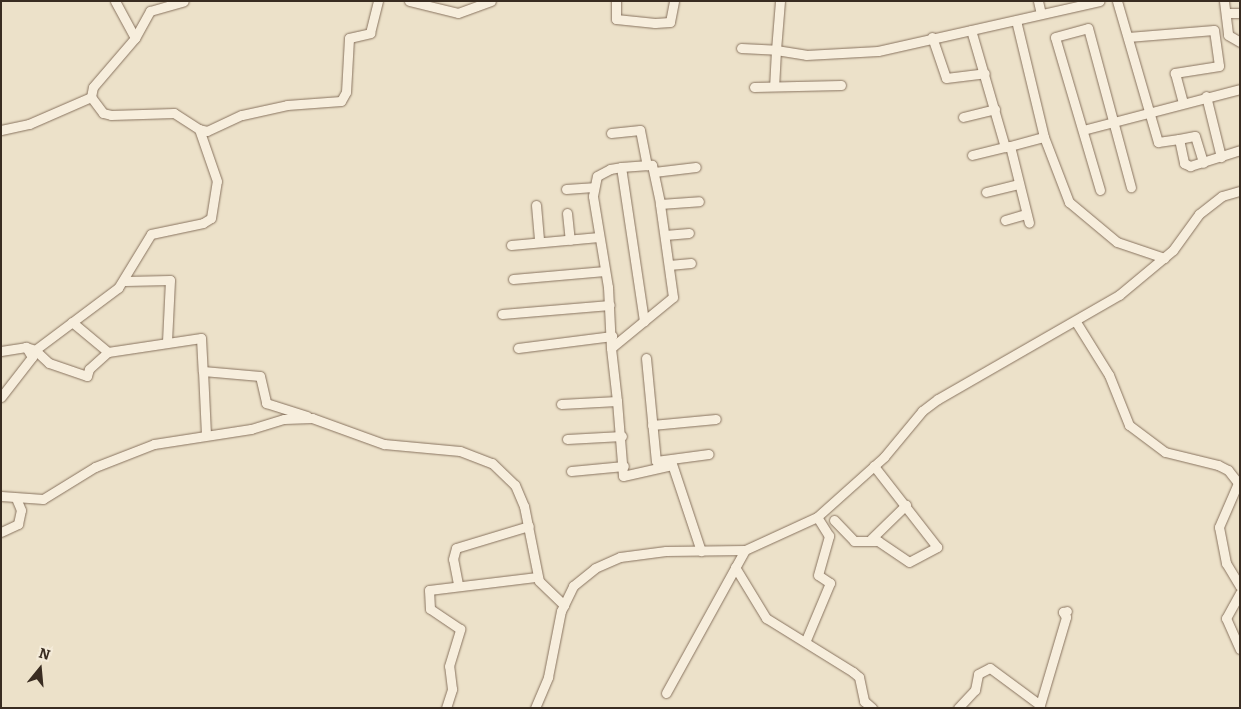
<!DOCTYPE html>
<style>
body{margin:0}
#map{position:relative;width:1241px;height:709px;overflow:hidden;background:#ece1c9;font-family:Bitter,serif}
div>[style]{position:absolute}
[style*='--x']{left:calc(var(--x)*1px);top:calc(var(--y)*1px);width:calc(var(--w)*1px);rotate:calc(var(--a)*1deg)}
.roads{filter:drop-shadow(0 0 1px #88735f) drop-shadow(0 0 1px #88735f)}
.street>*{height:9px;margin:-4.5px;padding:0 4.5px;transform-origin:4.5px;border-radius:4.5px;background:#f7eedd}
span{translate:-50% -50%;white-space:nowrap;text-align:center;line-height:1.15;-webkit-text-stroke:4px #f4ebd9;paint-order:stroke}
.frame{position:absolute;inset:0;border:2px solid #392c21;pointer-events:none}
.north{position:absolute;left:15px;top:644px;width:50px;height:50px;-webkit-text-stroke:4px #f4ebd9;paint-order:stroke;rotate:17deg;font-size:14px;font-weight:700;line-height:20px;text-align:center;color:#392c21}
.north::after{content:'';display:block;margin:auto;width:18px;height:22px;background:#392c21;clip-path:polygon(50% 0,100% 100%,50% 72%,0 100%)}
</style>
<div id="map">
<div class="roads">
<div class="street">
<div style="--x:115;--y:1;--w:42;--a:61.6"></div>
<div style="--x:409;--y:1;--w:50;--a:13.8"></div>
<div style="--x:458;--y:13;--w:35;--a:-20"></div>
<div style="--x:616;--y:1;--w:18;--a:90"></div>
<div style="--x:616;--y:19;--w:39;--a:6"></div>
<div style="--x:655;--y:23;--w:15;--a:-4"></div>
<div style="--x:670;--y:22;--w:21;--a:-79"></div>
<div style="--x:780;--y:1;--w:49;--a:94.7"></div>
<div style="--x:776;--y:50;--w:30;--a:9"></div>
<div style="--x:806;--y:55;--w:72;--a:-3.2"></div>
<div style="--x:878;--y:51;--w:227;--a:-12.7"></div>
<div style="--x:1038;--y:1;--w:13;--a:77"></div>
<div style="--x:1117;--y:1;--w:147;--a:73.8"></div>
<div style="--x:1158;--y:142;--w:21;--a:-8"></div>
<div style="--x:1179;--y:139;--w:25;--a:78"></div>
<div style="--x:1184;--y:163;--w:7;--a:27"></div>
<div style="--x:1190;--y:166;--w:52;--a:-17.7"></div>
<div style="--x:1224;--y:1;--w:34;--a:83"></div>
<div style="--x:1228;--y:35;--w:14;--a:30"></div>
<div style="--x:1226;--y:13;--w:14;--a:0"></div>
<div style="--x:971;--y:30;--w:122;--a:73.8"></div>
<div style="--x:1005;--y:147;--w:5;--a:-11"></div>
<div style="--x:1010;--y:146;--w:35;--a:-15"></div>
<div style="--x:1044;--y:137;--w:120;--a:-103.5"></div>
<div style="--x:932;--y:37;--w:43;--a:71.1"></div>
<div style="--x:946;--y:78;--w:39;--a:-7"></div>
<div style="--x:1128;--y:37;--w:86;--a:-4.7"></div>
<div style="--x:1214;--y:30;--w:36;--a:82"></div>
<div style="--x:1219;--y:66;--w:45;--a:171"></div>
<div style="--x:1175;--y:73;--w:30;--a:75"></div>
<div style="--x:741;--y:48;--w:35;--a:3"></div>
<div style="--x:776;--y:50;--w:36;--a:93"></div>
<div style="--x:754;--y:87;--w:87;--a:-1.3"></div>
<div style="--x:1206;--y:96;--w:63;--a:76.2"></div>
<div style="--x:91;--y:97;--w:10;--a:-79"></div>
<div style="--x:93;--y:87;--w:65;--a:-49.4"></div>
<div style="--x:135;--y:38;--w:31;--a:-61"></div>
<div style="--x:150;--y:11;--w:35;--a:-16"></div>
<div style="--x:963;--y:117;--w:33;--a:-14"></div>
<div style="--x:1;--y:130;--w:29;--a:-12"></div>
<div style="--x:29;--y:124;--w:68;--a:-23.5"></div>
<div style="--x:91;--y:97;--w:20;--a:53"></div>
<div style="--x:103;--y:113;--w:8;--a:14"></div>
<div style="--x:111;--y:115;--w:63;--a:-1.8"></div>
<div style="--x:174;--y:113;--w:30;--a:33"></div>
<div style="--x:1083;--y:130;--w:162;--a:-14.6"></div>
<div style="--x:611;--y:133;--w:29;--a:-6"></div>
<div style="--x:640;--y:130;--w:36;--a:79"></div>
<div style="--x:1044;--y:137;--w:70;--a:69"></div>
<div style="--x:1069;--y:202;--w:62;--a:39.8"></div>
<div style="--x:1117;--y:242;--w:50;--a:18.8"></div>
<div style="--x:1179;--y:139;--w:16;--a:-11"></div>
<div style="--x:1195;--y:136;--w:28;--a:73"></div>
<div style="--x:1010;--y:146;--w:79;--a:76.1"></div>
<div style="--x:972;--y:155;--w:34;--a:-14"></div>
<div style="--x:621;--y:167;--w:31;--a:-4"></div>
<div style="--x:652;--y:165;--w:40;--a:78"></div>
<div style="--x:660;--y:204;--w:39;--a:-4"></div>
<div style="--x:654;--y:172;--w:42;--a:-6.8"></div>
<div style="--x:566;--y:189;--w:27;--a:-4"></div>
<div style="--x:1100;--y:190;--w:159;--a:-106.4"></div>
<div style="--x:1055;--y:37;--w:34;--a:-15"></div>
<div style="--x:1088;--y:28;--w:165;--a:74.9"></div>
<div style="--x:986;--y:192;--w:34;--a:-14"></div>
<div style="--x:536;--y:205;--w:37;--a:85"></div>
<div style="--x:567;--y:213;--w:27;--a:84"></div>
<div style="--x:1005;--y:220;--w:22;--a:-16"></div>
<div style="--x:665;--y:235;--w:24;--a:-5"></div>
<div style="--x:511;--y:245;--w:88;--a:-5.2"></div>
<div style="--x:669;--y:265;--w:22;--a:-5"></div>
<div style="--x:513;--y:279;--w:92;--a:-5"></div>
<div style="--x:125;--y:281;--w:45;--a:-1.3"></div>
<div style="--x:170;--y:280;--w:62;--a:92.8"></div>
<div style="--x:502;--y:314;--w:108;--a:-4.8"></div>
<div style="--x:72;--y:322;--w:47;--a:39.8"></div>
<div style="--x:1076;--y:322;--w:62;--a:58.1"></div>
<div style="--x:1109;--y:375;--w:54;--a:68.2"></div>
<div style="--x:1129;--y:425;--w:45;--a:36.9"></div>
<div style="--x:1165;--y:452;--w:55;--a:13.8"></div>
<div style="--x:1218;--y:465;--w:11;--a:27"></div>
<div style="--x:1228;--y:470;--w:16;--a:52"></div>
<div style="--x:1238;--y:483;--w:48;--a:113.4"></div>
<div style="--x:1219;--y:527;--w:37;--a:79"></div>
<div style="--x:1226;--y:563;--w:27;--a:59"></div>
<div style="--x:518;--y:348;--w:95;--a:-7.3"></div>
<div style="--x:611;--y:348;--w:61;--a:-92.8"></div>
<div style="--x:608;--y:287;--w:92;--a:-99.4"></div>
<div style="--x:593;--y:196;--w:20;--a:-79"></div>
<div style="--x:597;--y:176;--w:15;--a:-28"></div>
<div style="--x:610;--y:169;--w:11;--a:-10"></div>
<div style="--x:621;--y:167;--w:156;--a:81.5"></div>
<div style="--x:35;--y:350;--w:19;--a:43"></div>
<div style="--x:49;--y:363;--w:40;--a:18.9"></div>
<div style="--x:87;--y:376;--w:7;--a:-74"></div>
<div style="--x:89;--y:369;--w:25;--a:-42"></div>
<div style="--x:108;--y:352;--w:94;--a:-8.6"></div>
<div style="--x:201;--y:338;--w:33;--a:87"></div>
<div style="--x:203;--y:371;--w:57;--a:5"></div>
<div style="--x:260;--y:376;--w:28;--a:77"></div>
<div style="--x:266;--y:403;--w:43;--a:17.6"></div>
<div style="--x:1;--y:351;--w:25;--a:-9"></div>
<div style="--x:646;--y:358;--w:103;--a:84.5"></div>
<div style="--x:656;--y:461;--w:53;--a:-7.5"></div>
<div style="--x:203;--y:371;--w:63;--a:87.3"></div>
<div style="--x:1;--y:397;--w:51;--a:-52.2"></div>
<div style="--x:32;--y:357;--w:12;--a:-121"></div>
<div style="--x:26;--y:347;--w:9;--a:18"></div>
<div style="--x:35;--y:350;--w:104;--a:-36.8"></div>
<div style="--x:118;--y:288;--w:63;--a:-58.6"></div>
<div style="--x:151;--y:234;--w:53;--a:-11.9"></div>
<div style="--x:203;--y:223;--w:9;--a:-32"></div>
<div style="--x:211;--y:218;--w:37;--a:-81"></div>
<div style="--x:217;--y:181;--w:55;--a:-109.1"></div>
<div style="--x:199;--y:129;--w:8;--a:14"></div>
<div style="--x:207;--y:131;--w:38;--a:-25"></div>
<div style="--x:242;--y:115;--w:46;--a:-12.5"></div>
<div style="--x:287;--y:105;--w:54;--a:-4.2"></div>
<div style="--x:341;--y:101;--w:10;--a:-61"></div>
<div style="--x:346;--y:92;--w:54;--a:-86.8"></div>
<div style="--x:349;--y:38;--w:22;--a:-13"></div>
<div style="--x:370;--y:33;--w:33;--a:-76"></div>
<div style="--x:617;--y:401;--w:75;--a:85.4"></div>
<div style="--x:623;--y:476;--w:50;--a:-12.7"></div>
<div style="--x:561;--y:404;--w:56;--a:-3.1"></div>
<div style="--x:617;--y:401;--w:53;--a:-96.5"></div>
<div style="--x:611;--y:348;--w:80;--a:-39.4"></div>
<div style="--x:673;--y:297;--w:94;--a:-98"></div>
<div style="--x:652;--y:425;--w:64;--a:-5.4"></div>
<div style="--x:567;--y:439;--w:55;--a:-3.1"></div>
<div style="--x:671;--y:461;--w:95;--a:71.6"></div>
<div style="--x:571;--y:471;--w:53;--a:-5.4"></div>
<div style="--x:1;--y:496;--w:42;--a:4.1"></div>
<div style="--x:43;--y:499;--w:61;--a:-31.6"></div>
<div style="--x:95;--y:467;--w:63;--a:-21.3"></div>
<div style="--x:154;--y:444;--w:98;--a:-8.8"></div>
<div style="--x:251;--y:429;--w:34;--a:-17"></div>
<div style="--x:284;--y:419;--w:28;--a:-2"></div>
<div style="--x:312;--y:418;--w:77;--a:19.9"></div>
<div style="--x:384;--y:444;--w:76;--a:5.3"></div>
<div style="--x:460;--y:451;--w:34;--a:21"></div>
<div style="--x:492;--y:463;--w:32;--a:44"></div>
<div style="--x:515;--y:485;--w:23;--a:67"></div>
<div style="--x:524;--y:506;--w:76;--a:78.7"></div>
<div style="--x:539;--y:581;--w:35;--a:44"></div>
<div style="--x:834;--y:520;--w:29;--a:46"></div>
<div style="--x:854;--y:541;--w:24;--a:0"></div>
<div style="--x:878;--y:541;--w:37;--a:34"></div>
<div style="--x:909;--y:562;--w:32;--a:-28"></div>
<div style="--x:937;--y:547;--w:103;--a:-127.9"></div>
<div style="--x:1;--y:532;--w:19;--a:-25"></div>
<div style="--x:18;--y:524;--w:14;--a:-78"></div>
<div style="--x:21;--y:510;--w:13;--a:-113"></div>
<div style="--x:871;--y:539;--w:49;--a:-44.2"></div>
<div style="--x:735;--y:567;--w:60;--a:58.7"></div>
<div style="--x:766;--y:618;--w:102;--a:31.8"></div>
<div style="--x:853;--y:672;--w:8;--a:40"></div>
<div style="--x:859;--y:677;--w:25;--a:78"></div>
<div style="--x:864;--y:701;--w:11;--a:41"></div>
<div style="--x:458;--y:584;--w:25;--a:-101"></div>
<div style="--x:453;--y:559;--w:11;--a:-75"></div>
<div style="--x:456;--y:548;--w:76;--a:-16.8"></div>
<div style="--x:1240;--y:593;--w:29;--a:119"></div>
<div style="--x:1226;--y:618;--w:34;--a:66"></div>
<div style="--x:806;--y:640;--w:62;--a:-67.2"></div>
<div style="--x:830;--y:583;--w:14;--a:-146"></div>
<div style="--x:818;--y:575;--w:41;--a:-74.2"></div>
<div style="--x:829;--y:536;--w:22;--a:-122"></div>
<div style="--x:666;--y:693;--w:163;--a:-61.1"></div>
<div style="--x:446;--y:708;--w:20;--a:-72"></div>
<div style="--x:452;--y:689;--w:23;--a:-97"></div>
<div style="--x:449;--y:666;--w:39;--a:-73"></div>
<div style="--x:460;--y:629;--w:36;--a:-146"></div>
<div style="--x:430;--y:609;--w:19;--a:-93"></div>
<div style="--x:429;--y:590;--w:109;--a:-6.9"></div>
<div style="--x:535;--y:708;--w:34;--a:-67"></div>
<div style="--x:548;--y:677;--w:67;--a:-78.9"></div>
<div style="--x:561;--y:611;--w:28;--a:-64"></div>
<div style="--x:573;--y:586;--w:28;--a:-39"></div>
<div style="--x:595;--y:568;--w:27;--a:-24"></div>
<div style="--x:620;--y:557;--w:46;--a:-7.4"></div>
<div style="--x:666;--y:551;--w:79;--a:-0.7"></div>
<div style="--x:745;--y:550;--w:79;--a:-24.6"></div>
<div style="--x:817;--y:517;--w:90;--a:-41.8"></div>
<div style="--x:884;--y:457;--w:60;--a:-50.4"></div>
<div style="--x:922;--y:411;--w:20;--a:-37"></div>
<div style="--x:938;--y:399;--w:209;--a:-29.9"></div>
<div style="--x:1119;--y:295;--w:70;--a:-39.8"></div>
<div style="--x:1173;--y:250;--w:44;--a:-54.2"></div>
<div style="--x:1199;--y:214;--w:29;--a:-38"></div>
<div style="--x:1222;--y:196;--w:19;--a:-16"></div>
<div style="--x:958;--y:708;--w:25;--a:-47"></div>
<div style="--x:975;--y:690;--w:16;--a:-79"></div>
<div style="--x:978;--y:674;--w:13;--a:-27"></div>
<div style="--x:990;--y:668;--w:62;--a:36.5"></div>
<div style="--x:1040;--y:705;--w:92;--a:-73.5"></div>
<div style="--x:1066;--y:617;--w:6;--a:-121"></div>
<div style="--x:1063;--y:612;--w:4;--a:-14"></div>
</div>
</div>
<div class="frame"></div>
<div class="north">N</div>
</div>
